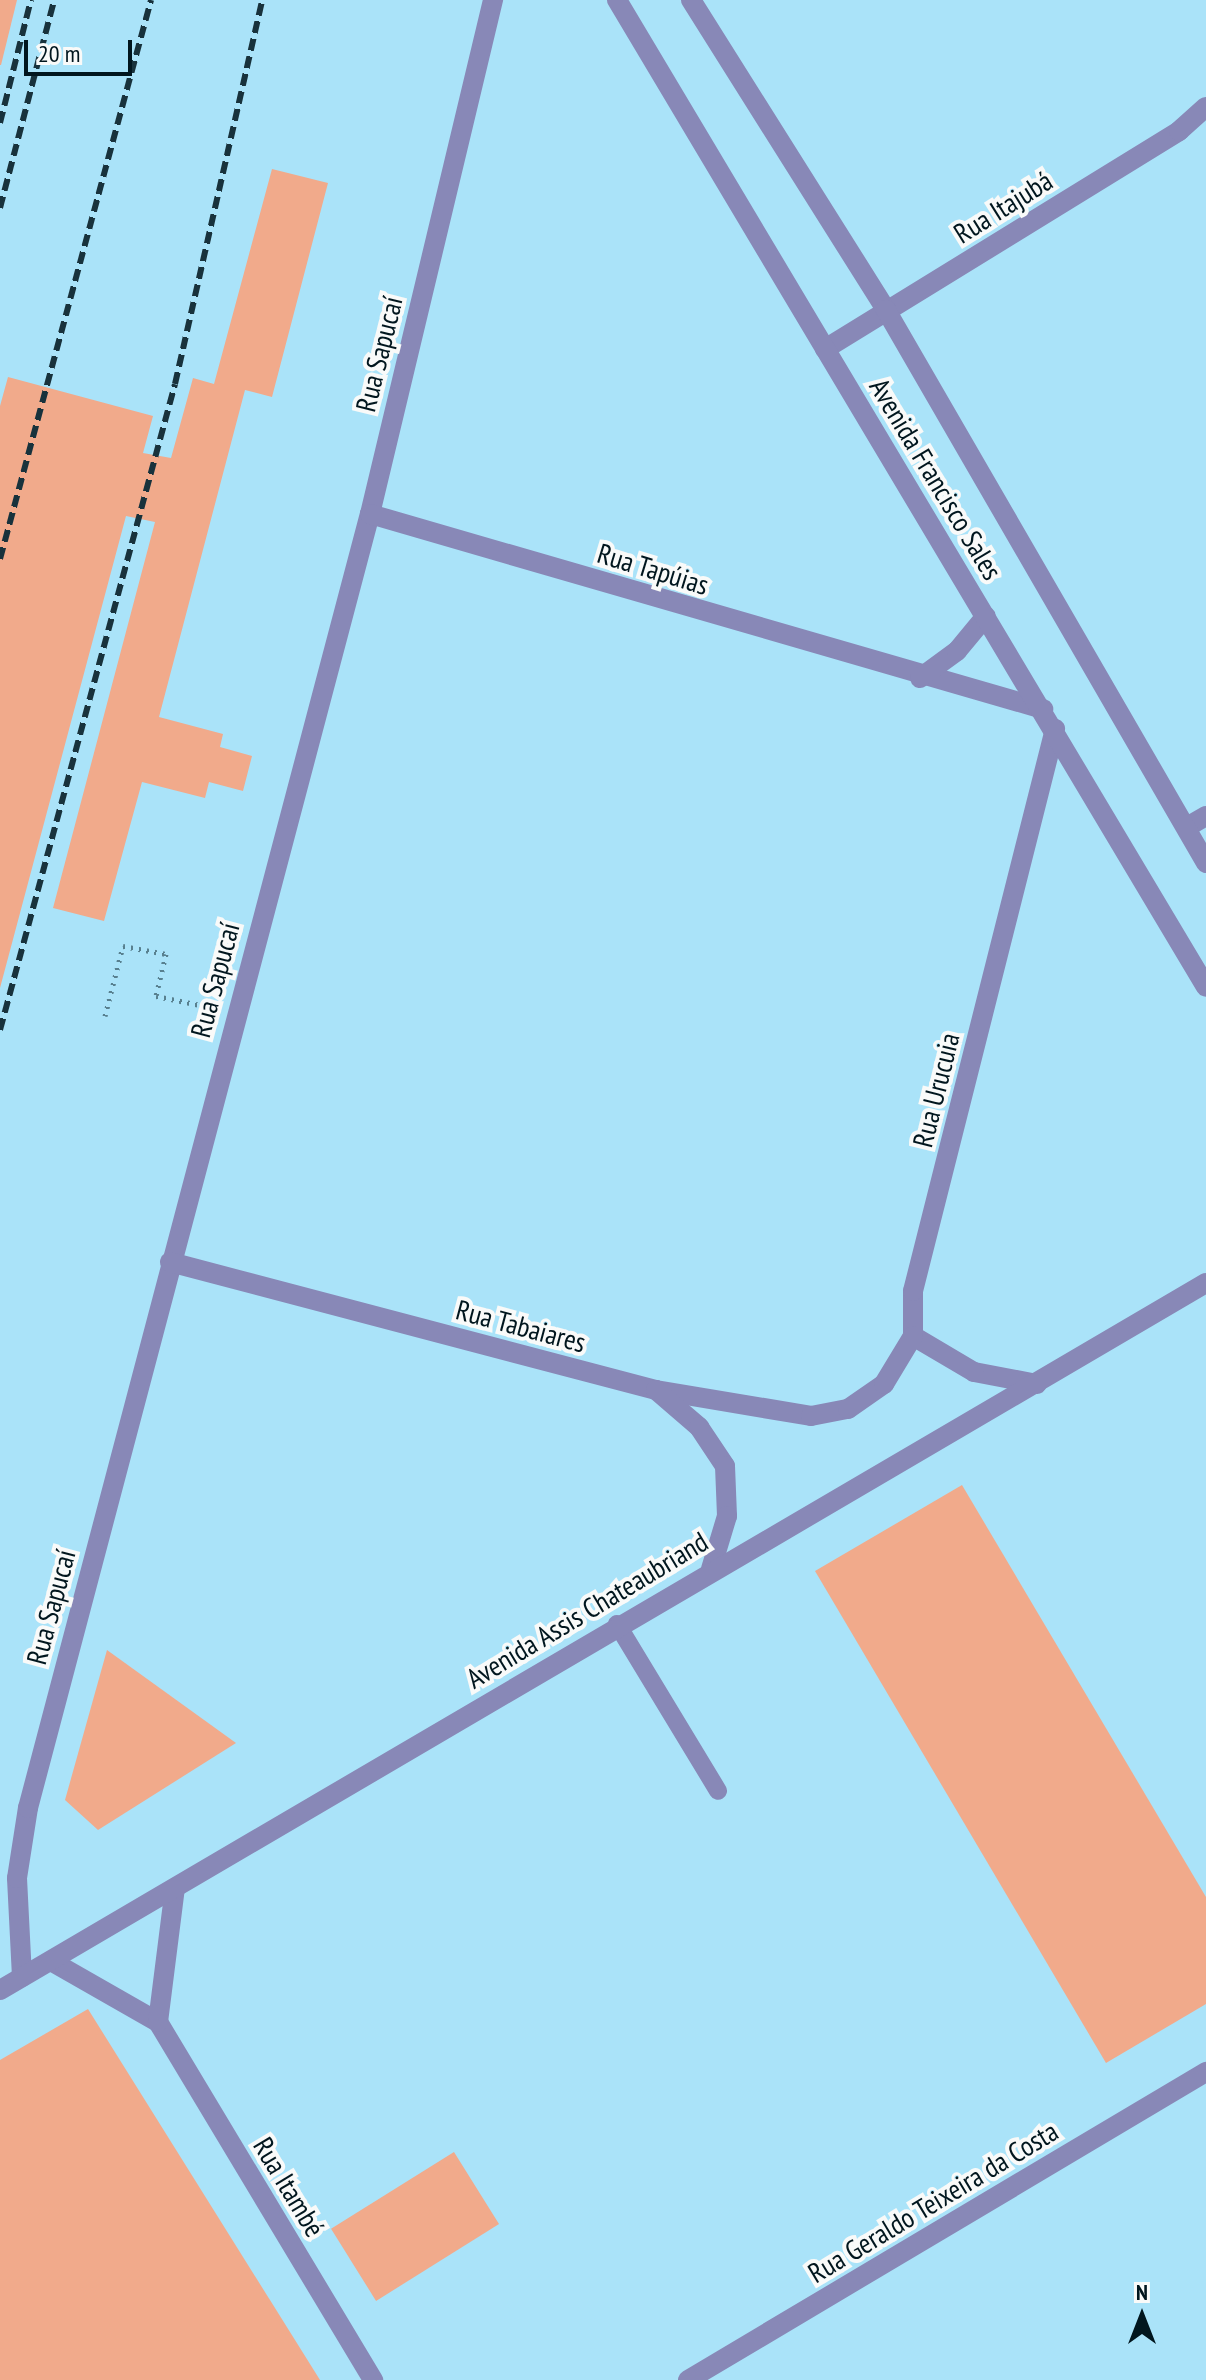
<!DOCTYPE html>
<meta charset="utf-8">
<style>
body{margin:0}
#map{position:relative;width:1206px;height:2380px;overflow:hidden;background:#aae3f9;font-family:"PT Sans Narrow",sans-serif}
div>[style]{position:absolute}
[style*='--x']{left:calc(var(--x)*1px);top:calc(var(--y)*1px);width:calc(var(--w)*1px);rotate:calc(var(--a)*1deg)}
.building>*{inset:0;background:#f1aa8b;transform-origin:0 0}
.path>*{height:5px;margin-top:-2.5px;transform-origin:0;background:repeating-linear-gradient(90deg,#58808f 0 2px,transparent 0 8px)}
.service>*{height:18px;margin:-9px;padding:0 9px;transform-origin:9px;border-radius:9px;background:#8888b7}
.pedestrian>*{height:20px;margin:-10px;padding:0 10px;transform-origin:10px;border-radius:10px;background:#8888b7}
.minor>*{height:20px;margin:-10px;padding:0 10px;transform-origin:10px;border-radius:10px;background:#8888b7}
.tertiary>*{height:20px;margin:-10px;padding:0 10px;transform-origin:10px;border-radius:10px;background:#8888b7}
.rail>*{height:6px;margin-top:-3px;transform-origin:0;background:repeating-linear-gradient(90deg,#18323c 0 12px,transparent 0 18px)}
span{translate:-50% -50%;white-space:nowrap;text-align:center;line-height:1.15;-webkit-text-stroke:8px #f9faf9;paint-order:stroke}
.street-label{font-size:28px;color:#01161e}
.north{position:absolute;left:1102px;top:2276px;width:80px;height:80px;-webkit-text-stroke:6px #f9faf9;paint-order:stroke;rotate:0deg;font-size:22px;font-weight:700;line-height:32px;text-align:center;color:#01161e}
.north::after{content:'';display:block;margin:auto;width:28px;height:36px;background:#01161e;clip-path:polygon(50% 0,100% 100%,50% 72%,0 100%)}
.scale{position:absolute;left:24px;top:40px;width:108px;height:36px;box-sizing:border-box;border:4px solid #01161e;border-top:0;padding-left:10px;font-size:24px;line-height:28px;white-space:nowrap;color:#01161e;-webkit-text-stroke:6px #f9faf9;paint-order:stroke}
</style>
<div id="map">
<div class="building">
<div style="clip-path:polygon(0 0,17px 0,1px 65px,0 65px)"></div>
<div style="clip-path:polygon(272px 169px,328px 183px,272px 397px,245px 390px,159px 717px,223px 734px,220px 747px,252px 756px,243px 791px,209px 782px,205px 798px,142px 782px,104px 921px,53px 908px,155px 522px,126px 516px,0 988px,0 406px,8px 377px,153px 416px,143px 453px,171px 458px,193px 378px,214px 384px)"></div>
<div style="clip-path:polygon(962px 1485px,1206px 1897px,1206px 2004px,1106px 2063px,815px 1571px)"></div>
<div style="clip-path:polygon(107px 1650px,236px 1743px,98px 1830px,65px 1800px)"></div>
<div style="clip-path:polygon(88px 2009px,320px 2380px,0 2380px,0 2060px)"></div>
<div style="left:454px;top:2152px;width:85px;height:145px;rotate:58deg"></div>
</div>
<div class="path">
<div style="--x:105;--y:1016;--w:72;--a:-75.6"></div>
<div style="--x:123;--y:946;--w:44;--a:10.5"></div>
<div style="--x:166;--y:954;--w:43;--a:103.4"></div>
<div style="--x:156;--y:996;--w:55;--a:11.5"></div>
</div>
<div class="service">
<div style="--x:617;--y:1624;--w:195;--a:58.8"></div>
</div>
<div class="pedestrian">
<div style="--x:22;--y:1977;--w:99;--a:-92.9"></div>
<div style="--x:17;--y:1878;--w:71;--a:-81.1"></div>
<div style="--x:28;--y:1808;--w:1338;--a:-75.2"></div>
<div style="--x:370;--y:514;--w:529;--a:-76.54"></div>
</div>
<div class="minor">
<div style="--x:825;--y:349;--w:416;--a:-31.6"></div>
<div style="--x:1179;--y:131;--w:36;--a:-42"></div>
<div style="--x:370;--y:514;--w:701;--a:16.16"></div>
<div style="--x:920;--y:678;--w:46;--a:-36.1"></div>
<div style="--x:957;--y:651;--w:45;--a:-50.4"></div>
<div style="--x:1187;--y:827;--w:22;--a:-30"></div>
<div style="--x:1037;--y:1384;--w:64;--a:-169.2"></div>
<div style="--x:974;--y:1372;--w:71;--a:-149.5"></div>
<div style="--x:913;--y:1336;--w:45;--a:-90"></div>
<div style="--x:913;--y:1291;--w:580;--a:-75.82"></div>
<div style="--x:51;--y:1961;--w:123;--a:29.7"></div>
<div style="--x:158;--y:2022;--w:418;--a:59"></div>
<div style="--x:158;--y:2022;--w:135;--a:-82.8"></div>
<div style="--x:688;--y:2380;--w:603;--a:-30.74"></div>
</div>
<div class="tertiary">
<div style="--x:617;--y:0;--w:1149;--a:59.17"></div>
<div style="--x:691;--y:0;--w:366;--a:57.8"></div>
<div style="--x:886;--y:310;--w:639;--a:59.94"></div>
<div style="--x:170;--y:1262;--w:503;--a:14.76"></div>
<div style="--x:656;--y:1390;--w:157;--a:9.5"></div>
<div style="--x:811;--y:1416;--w:38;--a:-11"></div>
<div style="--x:848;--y:1409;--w:44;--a:-34.8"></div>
<div style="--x:884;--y:1384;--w:56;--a:-58.9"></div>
<div style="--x:656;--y:1390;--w:57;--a:40.7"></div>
<div style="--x:699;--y:1427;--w:47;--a:56.3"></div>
<div style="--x:725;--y:1466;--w:50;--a:87.7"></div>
<div style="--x:727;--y:1516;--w:55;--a:106.8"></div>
<div style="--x:0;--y:1990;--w:1398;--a:-30.38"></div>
</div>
<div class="rail">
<div style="--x:0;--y:123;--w:127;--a:-75.9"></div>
<div style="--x:0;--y:208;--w:215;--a:-75.4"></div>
<div style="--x:0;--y:559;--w:579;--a:-74.88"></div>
<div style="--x:0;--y:1030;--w:669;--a:-74.84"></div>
<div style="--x:175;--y:384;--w:394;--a:-77.2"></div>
</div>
<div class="street-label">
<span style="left:1003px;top:207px;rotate:-32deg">Rua Itajubá</span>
<span style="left:379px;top:354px;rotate:-76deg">Rua Sapucaí</span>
<span style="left:936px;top:479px;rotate:59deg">Avenida Francisco Sales</span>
<span style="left:653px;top:569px;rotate:17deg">Rua Tapúias</span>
<span style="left:215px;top:980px;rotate:-75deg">Rua Sapucaí</span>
<span style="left:936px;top:1090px;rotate:-76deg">Rua Urucuia</span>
<span style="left:521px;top:1326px;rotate:15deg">Rua Tabaiares</span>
<span style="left:51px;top:1607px;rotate:-75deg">Rua Sapucaí</span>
<span style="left:587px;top:1610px;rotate:-31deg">Avenida Assis Chateaubriand</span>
<span style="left:289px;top:2187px;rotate:59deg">Rua Itambé</span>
<span style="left:933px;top:2202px;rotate:-31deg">Rua Geraldo Teixeira da Costa</span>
</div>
<div class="north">N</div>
<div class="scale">20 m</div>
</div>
